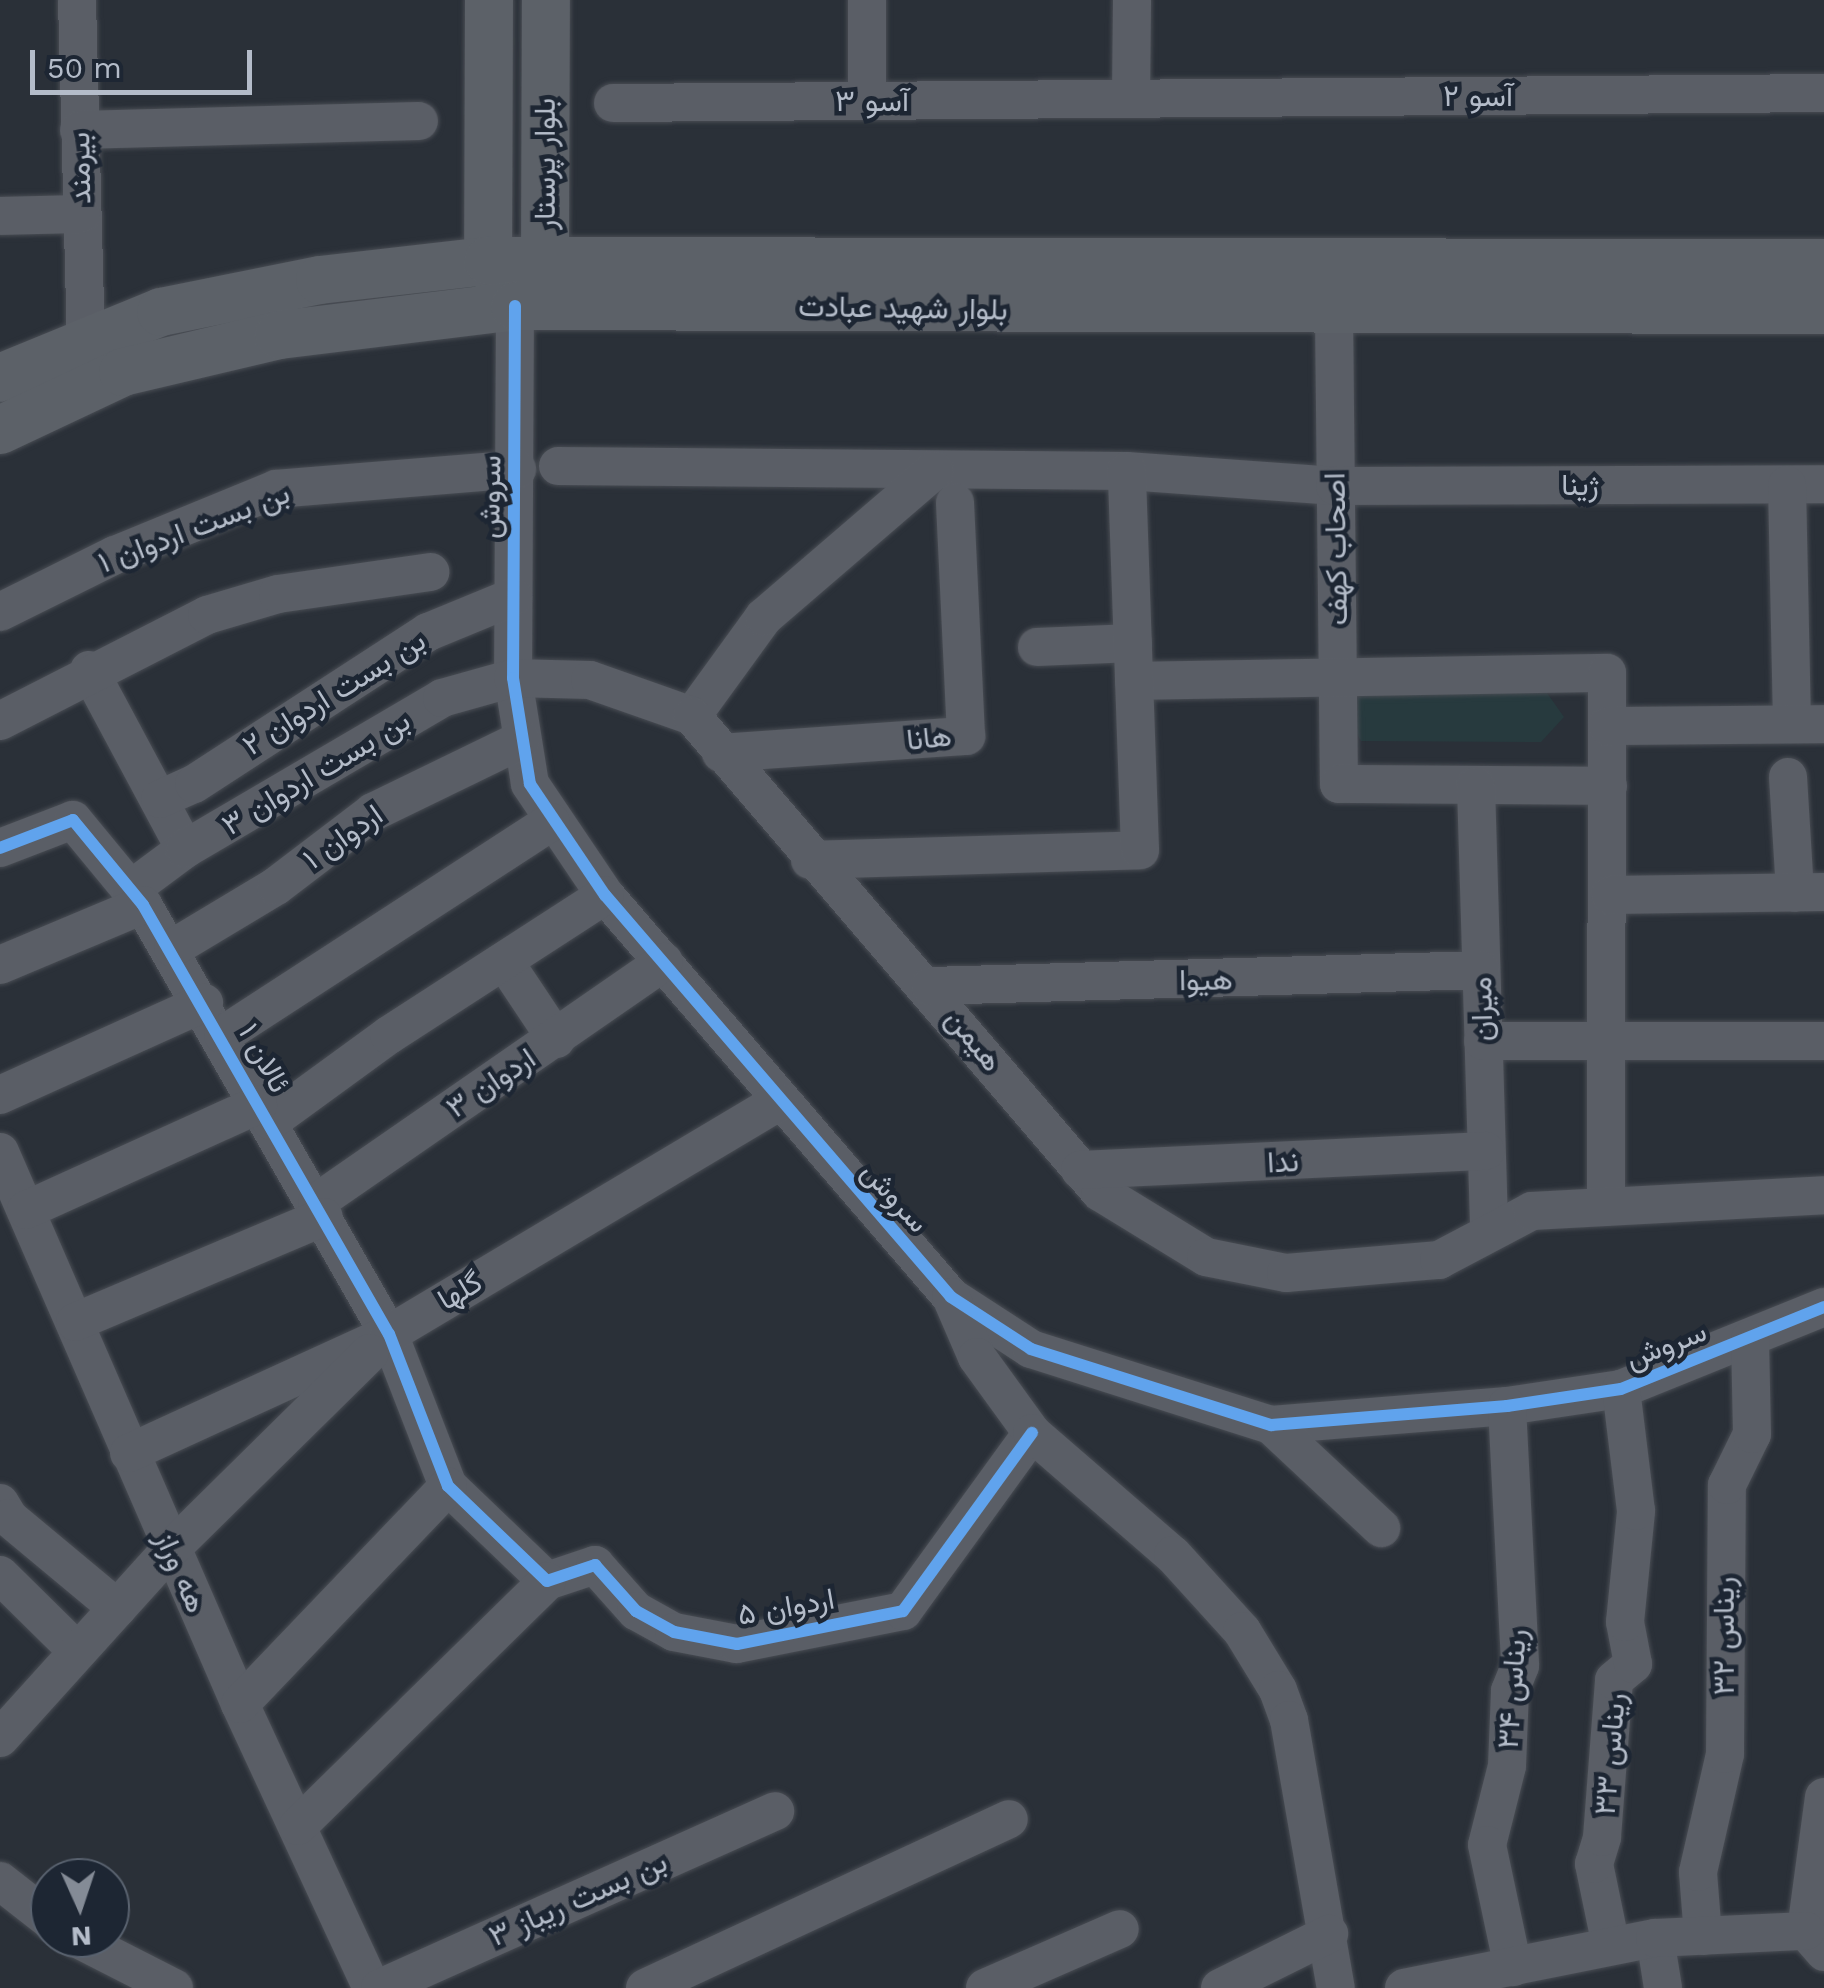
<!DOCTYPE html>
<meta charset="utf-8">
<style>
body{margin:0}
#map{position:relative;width:1824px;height:1988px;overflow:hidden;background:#2a3038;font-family:"Work Sans",Vazirmatn,sans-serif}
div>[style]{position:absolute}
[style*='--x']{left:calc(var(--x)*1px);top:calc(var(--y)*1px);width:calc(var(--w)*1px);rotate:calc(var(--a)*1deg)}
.green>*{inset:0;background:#273a3e}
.roads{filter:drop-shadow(0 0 2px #484c53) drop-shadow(0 0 2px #484c53)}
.minor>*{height:38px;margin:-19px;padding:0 19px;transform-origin:19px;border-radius:19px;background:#5a5e66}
.major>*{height:48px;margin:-24px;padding:0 24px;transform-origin:24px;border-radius:24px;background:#5c6168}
.cycleway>*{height:12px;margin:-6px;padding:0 6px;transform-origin:6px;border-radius:6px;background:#60a3ed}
span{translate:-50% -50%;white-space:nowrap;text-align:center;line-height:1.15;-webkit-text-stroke:9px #1d2633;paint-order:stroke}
.street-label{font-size:30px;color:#b4bcc9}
.north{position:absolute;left:30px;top:1858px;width:100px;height:100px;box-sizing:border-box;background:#1d2633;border:2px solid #59626f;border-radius:50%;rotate:177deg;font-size:28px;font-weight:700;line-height:40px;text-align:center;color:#b4bcc9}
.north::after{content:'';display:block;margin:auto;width:35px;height:45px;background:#848b96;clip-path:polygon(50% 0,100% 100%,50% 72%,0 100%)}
.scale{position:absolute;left:30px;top:50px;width:222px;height:45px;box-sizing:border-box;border:5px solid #b4bcc9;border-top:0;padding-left:12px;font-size:30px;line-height:35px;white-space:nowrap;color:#b4bcc9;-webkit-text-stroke:8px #1d2633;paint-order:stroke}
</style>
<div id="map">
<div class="green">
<div style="clip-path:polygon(1362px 693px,1547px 693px,1564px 717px,1541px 742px,1361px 741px,1345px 714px)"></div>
</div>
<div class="roads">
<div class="minor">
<div style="--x:77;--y:0;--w:337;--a:88.5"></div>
<div style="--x:867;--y:0;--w:101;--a:90"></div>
<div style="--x:1131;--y:98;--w:98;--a:-89.4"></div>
<div style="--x:613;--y:103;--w:1211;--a:-0.47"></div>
<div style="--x:79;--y:130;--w:340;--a:-1.5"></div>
<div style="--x:0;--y:216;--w:81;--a:-1.4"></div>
<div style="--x:515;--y:306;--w:372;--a:90.3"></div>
<div style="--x:513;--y:678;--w:107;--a:80.9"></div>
<div style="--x:530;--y:784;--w:134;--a:56"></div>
<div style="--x:605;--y:895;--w:530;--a:49.28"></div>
<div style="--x:951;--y:1297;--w:95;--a:33"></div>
<div style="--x:1031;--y:1349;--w:252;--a:17.6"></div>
<div style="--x:1271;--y:1425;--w:237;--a:-4.6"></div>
<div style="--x:1507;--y:1406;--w:115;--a:-8.5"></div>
<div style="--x:1621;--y:1389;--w:219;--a:-22"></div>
<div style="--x:1334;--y:313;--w:471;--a:89.4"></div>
<div style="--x:1339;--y:784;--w:269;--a:0.4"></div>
<div style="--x:558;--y:466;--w:569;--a:0.5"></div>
<div style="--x:1127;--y:471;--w:209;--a:4.1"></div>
<div style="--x:1335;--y:486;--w:489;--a:-0.2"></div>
<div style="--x:1787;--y:485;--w:239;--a:88.8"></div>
<div style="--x:0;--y:612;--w:128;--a:-26.4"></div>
<div style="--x:115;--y:555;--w:174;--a:-22.3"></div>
<div style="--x:276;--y:489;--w:242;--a:-4.7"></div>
<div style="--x:1037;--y:647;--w:96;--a:-2.4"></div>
<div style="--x:89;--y:670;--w:203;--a:61.8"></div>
<div style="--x:1134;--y:681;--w:473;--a:-1"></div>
<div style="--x:1607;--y:673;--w:534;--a:90.11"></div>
<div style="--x:692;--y:716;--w:122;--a:-54"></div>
<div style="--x:764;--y:617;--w:225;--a:-40.7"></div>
<div style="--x:0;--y:721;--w:233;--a:-27.1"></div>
<div style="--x:207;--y:615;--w:74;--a:-16.5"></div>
<div style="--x:278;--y:594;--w:154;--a:-8.2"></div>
<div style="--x:1607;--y:726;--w:217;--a:-0.5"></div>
<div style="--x:721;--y:753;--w:246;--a:-4"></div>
<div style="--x:966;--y:736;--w:234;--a:-92.7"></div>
<div style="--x:1788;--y:777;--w:116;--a:86.5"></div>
<div style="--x:1476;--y:786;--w:445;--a:88.3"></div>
<div style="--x:160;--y:799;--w:37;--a:-24"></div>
<div style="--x:194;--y:784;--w:279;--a:-33"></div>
<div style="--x:428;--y:632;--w:92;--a:-22.4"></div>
<div style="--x:0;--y:848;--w:78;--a:-21"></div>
<div style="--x:73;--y:820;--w:110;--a:50.5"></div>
<div style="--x:143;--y:905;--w:495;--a:60.2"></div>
<div style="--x:389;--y:1334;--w:163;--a:68.8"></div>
<div style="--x:448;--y:1486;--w:137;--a:43.8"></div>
<div style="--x:547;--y:1581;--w:51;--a:-18.4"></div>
<div style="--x:595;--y:1565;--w:62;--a:48.3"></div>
<div style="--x:636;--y:1611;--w:43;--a:28.9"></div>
<div style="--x:674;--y:1632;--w:64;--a:10.8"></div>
<div style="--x:737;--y:1644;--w:169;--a:-11.2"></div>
<div style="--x:903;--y:1611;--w:220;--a:-54.1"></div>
<div style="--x:810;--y:860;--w:330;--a:-1.7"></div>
<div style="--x:1140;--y:850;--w:379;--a:-92"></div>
<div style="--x:130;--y:890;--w:69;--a:-36.7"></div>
<div style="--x:185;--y:849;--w:298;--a:-30.4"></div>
<div style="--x:442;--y:698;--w:74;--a:-15.7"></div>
<div style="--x:513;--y:678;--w:77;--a:1.5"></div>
<div style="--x:590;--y:680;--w:108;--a:19.4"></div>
<div style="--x:692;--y:716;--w:627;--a:49.4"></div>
<div style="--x:1100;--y:1192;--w:124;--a:31.5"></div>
<div style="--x:1206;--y:1257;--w:82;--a:11.3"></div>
<div style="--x:1286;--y:1273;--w:154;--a:-4.9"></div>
<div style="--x:1439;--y:1260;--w:105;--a:-27.8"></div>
<div style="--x:1532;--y:1211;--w:292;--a:-3.1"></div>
<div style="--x:1610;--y:895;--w:214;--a:-0.8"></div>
<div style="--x:173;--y:948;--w:120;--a:-31"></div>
<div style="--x:276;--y:886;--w:122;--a:-37.3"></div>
<div style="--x:373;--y:812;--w:165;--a:-25.9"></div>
<div style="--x:504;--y:961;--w:94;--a:56.3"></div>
<div style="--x:0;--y:965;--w:155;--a:-22.8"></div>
<div style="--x:930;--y:986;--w:551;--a:-1.66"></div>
<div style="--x:223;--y:1035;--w:391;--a:-33"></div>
<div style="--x:1483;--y:1041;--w:341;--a:0"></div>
<div style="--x:0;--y:1095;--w:224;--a:-24.3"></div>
<div style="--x:271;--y:1121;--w:146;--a:-36.1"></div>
<div style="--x:389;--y:1035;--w:257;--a:-32.9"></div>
<div style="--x:0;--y:1152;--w:602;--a:66.5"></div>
<div style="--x:240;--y:1704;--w:313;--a:65.1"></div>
<div style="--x:1080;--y:1170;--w:406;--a:-2.7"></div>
<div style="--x:317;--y:1202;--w:422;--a:-34.7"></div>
<div style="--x:26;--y:1210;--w:255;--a:-24.4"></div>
<div style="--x:951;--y:1297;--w:65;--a:66.6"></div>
<div style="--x:977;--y:1357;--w:94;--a:54.1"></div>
<div style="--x:1032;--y:1433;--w:186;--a:40.9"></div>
<div style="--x:1173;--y:1555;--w:103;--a:47.8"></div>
<div style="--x:1242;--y:1631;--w:69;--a:58.6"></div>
<div style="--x:1278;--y:1690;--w:32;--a:70"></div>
<div style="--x:1289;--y:1720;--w:272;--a:80.1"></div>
<div style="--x:75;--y:1322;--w:270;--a:-22.9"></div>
<div style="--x:1507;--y:1406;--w:260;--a:87.1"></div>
<div style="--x:1520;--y:1666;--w:27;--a:112"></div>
<div style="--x:1510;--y:1691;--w:75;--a:92.3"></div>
<div style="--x:1507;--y:1766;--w:81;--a:104.2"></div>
<div style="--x:1487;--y:1845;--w:125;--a:78"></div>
<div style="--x:1271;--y:1425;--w:151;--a:43.1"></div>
<div style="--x:129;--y:1453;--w:286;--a:-24.6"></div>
<div style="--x:389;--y:1334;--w:453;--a:-30.8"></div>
<div style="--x:0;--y:1503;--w:17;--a:59"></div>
<div style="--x:9;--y:1518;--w:141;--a:39.8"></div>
<div style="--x:0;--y:1575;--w:108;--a:44.6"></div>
<div style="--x:240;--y:1704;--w:301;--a:-46.3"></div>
<div style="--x:0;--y:1738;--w:255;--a:-47.9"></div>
<div style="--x:171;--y:1549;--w:279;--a:-44.6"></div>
<div style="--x:1824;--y:1797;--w:135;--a:97.7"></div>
<div style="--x:1806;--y:1931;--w:28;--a:49"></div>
<div style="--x:298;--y:1826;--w:349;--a:-44.5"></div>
<div style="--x:0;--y:1881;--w:63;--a:38"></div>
<div style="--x:1703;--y:1936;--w:64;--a:-94.5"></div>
<div style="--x:1698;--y:1872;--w:121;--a:-77.1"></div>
<div style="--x:1725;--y:1754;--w:269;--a:-89.6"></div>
<div style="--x:1727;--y:1485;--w:57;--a:-63.9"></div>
<div style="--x:1752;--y:1434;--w:95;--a:-91.2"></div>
<div style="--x:76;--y:1938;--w:110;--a:27"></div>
<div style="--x:1655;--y:1938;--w:51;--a:80.9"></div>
<div style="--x:1611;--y:1946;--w:84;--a:-101.7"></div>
<div style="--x:1594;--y:1864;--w:28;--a:-73"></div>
<div style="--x:1602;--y:1837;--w:157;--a:-85.6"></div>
<div style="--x:1614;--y:1680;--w:25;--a:-40"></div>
<div style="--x:1633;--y:1664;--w:43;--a:-100.8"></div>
<div style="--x:1625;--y:1622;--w:112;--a:-84.3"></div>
<div style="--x:1636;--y:1511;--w:123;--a:-97"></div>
<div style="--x:380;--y:1988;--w:433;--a:-24.1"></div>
<div style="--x:645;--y:1988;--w:401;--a:-24.9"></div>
<div style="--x:985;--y:1988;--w:147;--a:-23.6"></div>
<div style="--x:1220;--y:1988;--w:122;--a:-26.4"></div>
<div style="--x:1404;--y:1988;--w:256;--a:-11.3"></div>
<div style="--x:1655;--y:1938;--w:151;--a:-2.7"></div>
</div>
<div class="major">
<div style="--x:489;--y:0;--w:261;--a:90.2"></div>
<div style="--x:488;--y:261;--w:52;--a:59"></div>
<div style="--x:515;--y:306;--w:57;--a:-58"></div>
<div style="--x:545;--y:258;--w:258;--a:-89.8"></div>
<div style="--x:0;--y:378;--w:174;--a:-22.3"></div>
<div style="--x:161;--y:312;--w:162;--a:-11.4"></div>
<div style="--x:320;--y:280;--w:169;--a:-6.5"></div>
<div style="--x:488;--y:261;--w:1336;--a:0.09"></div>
<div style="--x:0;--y:430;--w:136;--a:-25.2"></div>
<div style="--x:123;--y:372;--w:160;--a:-13.3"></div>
<div style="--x:279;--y:335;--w:238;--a:-7"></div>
<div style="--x:515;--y:306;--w:1309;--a:0.18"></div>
</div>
</div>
<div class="cycleway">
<div style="--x:515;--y:306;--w:372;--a:90.3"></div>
<div style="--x:513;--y:678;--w:107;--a:80.9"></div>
<div style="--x:530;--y:784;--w:134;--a:56"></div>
<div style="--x:605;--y:895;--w:530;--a:49.28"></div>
<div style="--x:951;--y:1297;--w:95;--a:33"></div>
<div style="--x:1031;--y:1349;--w:252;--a:17.6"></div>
<div style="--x:1271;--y:1425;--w:237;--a:-4.6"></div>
<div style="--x:1507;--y:1406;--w:115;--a:-8.5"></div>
<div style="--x:1621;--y:1389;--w:219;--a:-22"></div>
<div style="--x:0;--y:848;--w:78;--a:-21"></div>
<div style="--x:73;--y:820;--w:110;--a:50.5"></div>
<div style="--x:143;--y:905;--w:495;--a:60.2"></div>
<div style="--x:389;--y:1334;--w:163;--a:68.8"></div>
<div style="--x:448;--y:1486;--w:137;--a:43.8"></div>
<div style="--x:547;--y:1581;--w:51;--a:-18.4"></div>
<div style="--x:595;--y:1565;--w:62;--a:48.3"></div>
<div style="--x:636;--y:1611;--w:43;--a:28.9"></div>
<div style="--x:674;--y:1632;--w:64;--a:10.8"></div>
<div style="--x:737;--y:1644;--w:169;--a:-11.2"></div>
<div style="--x:903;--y:1611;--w:220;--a:-54.1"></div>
</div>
<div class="street-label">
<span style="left:1478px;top:96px">آسو ۲</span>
<span style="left:872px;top:101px">آسو ۳</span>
<span style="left:545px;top:164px;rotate:-90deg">بلوار پرستار</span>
<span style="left:80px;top:168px;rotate:-91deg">بیرمند</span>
<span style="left:903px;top:308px;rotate:1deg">بلوار شهید عبادت</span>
<span style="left:1580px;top:485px">ژینا</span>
<span style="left:490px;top:497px;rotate:-89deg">سروش</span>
<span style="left:194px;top:528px;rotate:-21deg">بن بست اردوان ۱</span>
<span style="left:1336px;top:549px;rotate:-91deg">اصحاب کهف</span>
<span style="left:334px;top:693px;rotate:-32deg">بن بست اردوان ۲</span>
<span style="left:929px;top:738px;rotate:-6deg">هانا</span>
<span style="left:316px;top:773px;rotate:-31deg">بن بست اردوان ۳</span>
<span style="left:343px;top:837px;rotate:-35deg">اردوان ۱</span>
<span style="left:1206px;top:980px;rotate:-1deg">هیوا</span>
<span style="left:1482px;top:1009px;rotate:-91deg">میران</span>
<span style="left:974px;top:1040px;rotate:51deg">هیمن</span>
<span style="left:264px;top:1058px;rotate:61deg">ئالان ۱</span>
<span style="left:491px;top:1083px;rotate:-34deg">اردوان ۳</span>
<span style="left:1283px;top:1162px;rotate:-3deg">ندا</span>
<span style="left:895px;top:1197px;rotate:48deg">سروش</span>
<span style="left:460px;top:1291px;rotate:-31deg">گلها</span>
<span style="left:1666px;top:1345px;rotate:-21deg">سروش</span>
<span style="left:181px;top:1572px;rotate:66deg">هه وراز</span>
<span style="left:786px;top:1607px;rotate:-10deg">اردوان ۵</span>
<span style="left:1724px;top:1636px;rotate:-90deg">ریناس ۳۲</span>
<span style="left:1512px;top:1689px;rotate:-86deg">ریناس ۳۴</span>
<span style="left:1610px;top:1754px;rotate:-85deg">ریناس ۳۳</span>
<span style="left:578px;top:1899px;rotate:-24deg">بن بست ریباز ۳</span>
</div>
<div class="north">N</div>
<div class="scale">50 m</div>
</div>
